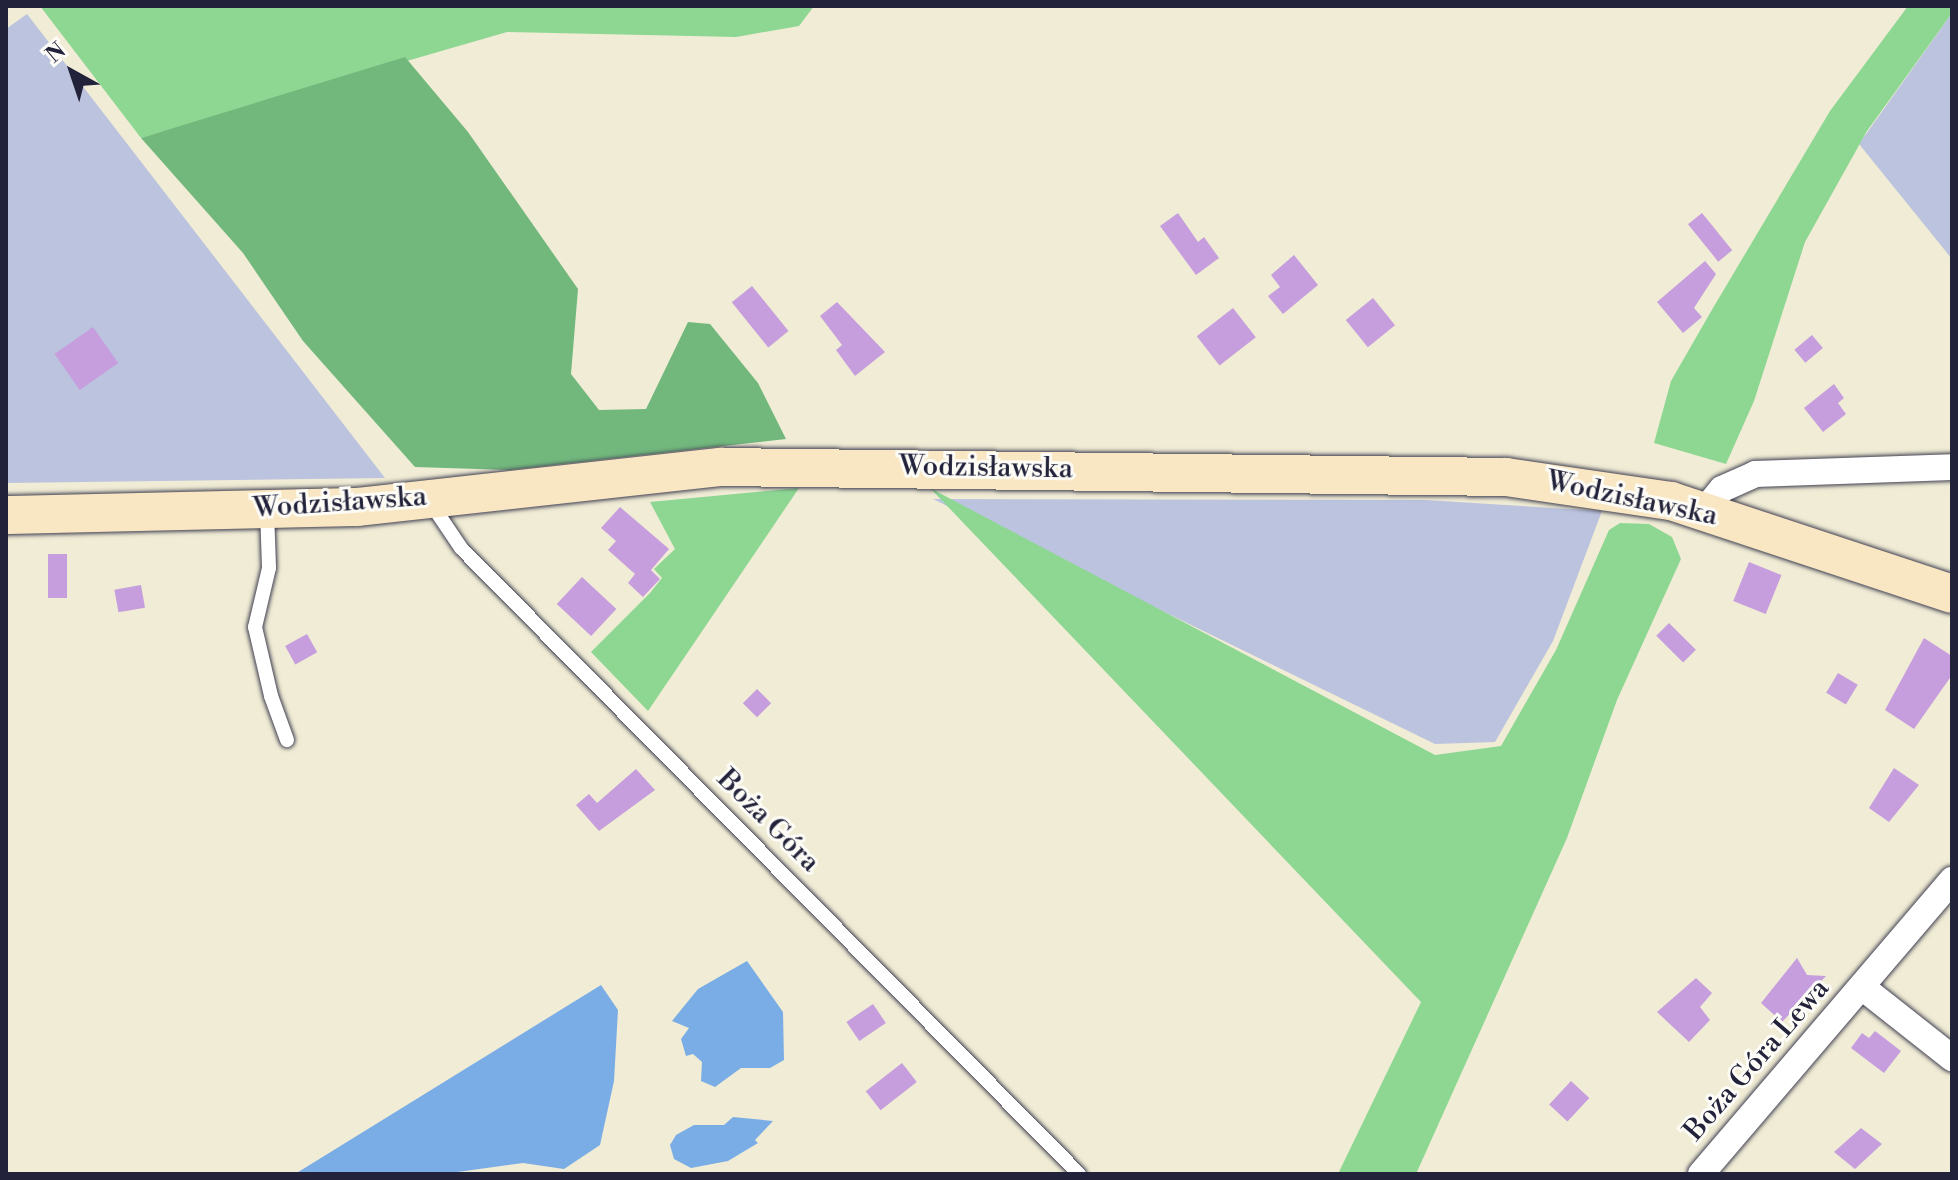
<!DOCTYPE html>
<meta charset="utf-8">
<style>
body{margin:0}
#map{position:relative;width:1958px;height:1180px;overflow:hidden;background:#f0ecd5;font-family:"Libre Bodoni",serif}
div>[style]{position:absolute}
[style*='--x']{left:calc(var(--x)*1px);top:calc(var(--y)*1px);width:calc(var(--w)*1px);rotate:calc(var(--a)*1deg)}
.industrial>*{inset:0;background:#bcc3de}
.green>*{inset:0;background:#8dd793}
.forest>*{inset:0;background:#72b87d}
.water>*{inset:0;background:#7aade6}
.building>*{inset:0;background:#c69edd;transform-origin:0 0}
.roads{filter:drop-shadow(0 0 2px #414052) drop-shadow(0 0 2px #414052)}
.lane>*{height:14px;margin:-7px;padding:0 7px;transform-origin:7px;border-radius:7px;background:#fff}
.street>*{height:26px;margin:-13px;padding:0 13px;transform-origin:13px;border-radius:13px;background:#fff}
.secondary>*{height:38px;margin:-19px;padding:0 19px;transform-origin:19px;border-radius:19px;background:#f9e7c3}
span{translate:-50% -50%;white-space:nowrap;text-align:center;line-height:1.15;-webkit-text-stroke:6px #fdfcf7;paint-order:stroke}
.street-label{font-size:28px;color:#22223b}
.frame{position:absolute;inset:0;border:8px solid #22223b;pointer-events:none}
.north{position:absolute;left:32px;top:32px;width:80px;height:80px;-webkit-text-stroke:6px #fdfcf7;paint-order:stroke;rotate:320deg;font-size:22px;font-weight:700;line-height:32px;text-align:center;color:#22223b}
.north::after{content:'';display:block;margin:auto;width:28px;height:36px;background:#22223b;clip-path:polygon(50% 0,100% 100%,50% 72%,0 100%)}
</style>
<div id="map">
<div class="industrial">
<div style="clip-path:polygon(1952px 13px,1952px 259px,1859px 144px)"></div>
<div style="clip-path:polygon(27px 14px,385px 478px,6px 483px,6px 29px)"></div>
<div style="clip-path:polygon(933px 499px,1425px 500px,1602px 511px,1553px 641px,1495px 742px,1435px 744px)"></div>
</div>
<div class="green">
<div style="clip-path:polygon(40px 6px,814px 6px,799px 26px,736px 37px,507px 32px,141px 138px)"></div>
<div style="clip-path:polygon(1908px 6px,1952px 6px,1952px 13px,1867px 131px,1805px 242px,1754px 401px,1726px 464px,1654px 443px,1671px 381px,1713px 308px,1830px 111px)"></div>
<div style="clip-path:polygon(799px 488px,648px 711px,591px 652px,650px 593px,662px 578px,654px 569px,675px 549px,650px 502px)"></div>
<div style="clip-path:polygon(930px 488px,1435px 755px,1501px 746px,1556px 650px,1609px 530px,1620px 523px,1649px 524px,1672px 537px,1681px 559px,1617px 700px,1567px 838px,1416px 1174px,1338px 1174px,1421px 1002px)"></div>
</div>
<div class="forest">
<div style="clip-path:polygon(405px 57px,468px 132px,578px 289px,571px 374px,599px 410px,646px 409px,688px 322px,710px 324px,758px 383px,786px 439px,509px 470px,415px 467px,303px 341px,243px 253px,141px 138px)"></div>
</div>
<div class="water">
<div style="clip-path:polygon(747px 961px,783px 1012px,784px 1060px,770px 1068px,741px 1068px,715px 1087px,701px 1081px,702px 1062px,693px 1054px,686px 1056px,681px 1039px,689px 1028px,672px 1021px,698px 989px)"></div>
<div style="clip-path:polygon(601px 985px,618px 1010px,614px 1081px,600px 1145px,564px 1169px,523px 1163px,443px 1174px,295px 1174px)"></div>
<div style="clip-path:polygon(733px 1117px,773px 1121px,755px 1140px,758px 1143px,728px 1161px,691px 1168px,674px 1159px,670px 1145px,676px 1135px,694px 1125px,724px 1125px)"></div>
</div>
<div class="building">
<div style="clip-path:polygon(1178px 213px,1198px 242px,1204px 237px,1219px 258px,1196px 275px,1160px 226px)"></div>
<div style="left:1702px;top:213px;width:48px;height:18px;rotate:51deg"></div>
<div style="clip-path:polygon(1294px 255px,1318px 285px,1283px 314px,1268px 296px,1280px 287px,1271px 275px)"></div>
<div style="clip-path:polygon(1705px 261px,1716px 274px,1694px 308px,1702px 317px,1683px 333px,1657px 302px)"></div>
<div style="left:752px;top:286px;width:58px;height:26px;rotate:51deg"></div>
<div style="left:1373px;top:298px;width:35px;height:35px;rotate:51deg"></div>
<div style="clip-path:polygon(837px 302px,885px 352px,855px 376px,836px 350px,842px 345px,820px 316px)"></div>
<div style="left:1233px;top:308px;width:37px;height:46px;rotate:52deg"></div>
<div style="left:93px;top:327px;width:44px;height:47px;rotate:55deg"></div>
<div style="left:1812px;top:335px;width:17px;height:23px;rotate:50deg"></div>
<div style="clip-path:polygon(1834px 384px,1844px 398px,1838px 403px,1846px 414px,1823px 432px,1804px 408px)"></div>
<div style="clip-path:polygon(620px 507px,669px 549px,651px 570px,660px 579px,643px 597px,628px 583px,635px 574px,608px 550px,616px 541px,601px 528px)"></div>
<div style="left:48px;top:554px;width:19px;height:44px"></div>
<div style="left:1749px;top:562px;width:35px;height:42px;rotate:22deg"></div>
<div style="left:582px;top:577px;width:47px;height:37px;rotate:43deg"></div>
<div style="left:141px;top:585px;width:23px;height:27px;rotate:80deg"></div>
<div style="left:1669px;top:623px;width:38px;height:18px;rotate:45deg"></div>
<div style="left:307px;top:634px;width:21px;height:25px;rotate:61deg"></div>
<div style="clip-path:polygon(1924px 638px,1952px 656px,1952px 675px,1914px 729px,1885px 710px)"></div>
<div style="left:1838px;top:673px;width:23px;height:23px;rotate:31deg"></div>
<div style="left:757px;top:689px;width:20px;height:20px;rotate:45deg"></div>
<div style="clip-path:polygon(1894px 768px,1919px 785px,1889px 822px,1869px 808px)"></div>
<div style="clip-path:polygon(636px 769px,655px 790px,599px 831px,576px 805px,589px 794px,597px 803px)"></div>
<div style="clip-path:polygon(1797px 958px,1807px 975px,1826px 976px,1782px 1022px,1761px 1003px)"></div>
<div style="clip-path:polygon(1696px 978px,1712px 993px,1700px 1007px,1710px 1020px,1689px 1042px,1657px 1012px)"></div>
<div style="left:873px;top:1004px;width:23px;height:32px;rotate:56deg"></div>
<div style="clip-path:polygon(1875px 1031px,1901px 1051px,1884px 1073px,1851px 1048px,1862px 1033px,1869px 1038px)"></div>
<div style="left:902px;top:1063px;width:24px;height:46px;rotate:52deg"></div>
<div style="left:1571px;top:1081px;width:25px;height:32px;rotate:43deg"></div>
<div style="clip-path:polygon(1861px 1128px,1882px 1144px,1855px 1169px,1834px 1152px)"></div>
</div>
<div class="roads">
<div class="lane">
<div style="--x:430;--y:502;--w:55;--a:56"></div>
<div style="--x:461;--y:548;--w:880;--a:45.37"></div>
<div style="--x:267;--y:510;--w:58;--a:88"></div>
<div style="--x:269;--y:568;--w:61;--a:103.3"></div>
<div style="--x:255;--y:627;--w:71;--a:76.9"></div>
<div style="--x:271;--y:696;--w:47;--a:70"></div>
</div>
<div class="street">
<div style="--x:1704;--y:511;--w:28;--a:-51"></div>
<div style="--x:1722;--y:489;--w:36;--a:-24"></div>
<div style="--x:1755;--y:474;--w:197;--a:-2"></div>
<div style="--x:1862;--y:987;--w:115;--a:38.3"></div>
<div style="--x:1701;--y:1174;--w:387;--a:-49.5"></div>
</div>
<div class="secondary">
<div style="--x:6;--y:515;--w:351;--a:-1.3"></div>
<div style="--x:357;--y:507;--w:366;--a:-6.3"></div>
<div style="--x:721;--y:467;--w:785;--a:0.73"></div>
<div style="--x:1506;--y:477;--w:167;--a:8.3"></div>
<div style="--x:1671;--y:501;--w:296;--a:18.3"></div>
</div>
</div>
<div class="street-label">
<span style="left:986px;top:468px;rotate:1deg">Wodzisławska</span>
<span style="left:1632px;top:499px;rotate:12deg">Wodzisławska</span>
<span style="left:340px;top:503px;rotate:-4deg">Wodzisławska</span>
<span style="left:768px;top:821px;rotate:45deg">Boża Góra</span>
<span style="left:1757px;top:1060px;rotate:-49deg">Boża Góra Lewa</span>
</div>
<div class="frame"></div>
<div class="north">N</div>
</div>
